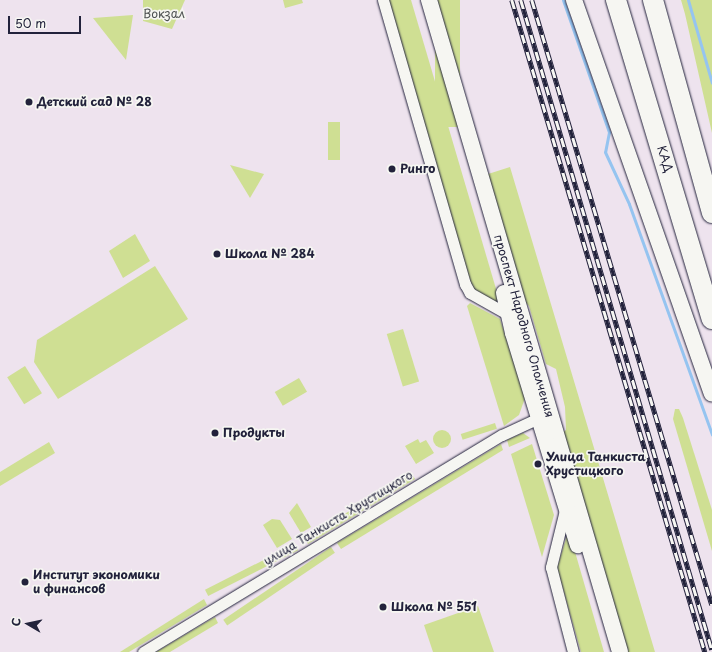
<!DOCTYPE html>
<meta charset="utf-8">
<style>
body{margin:0}
#map{position:relative;width:712px;height:652px;overflow:hidden;background:#eee3ee;font-family:"Playpen Sans",sans-serif}
div>[style]{position:absolute}
[style*='--x']{left:calc(var(--x)*1px);top:calc(var(--y)*1px);width:calc(var(--w)*1px);rotate:calc(var(--a)*1deg)}
.green>*{inset:0;background:#cfdf93;transform-origin:0 0}
.round{border-radius:50%}
.stream>*{height:3px;margin:-1.5px;padding:0 1.5px;transform-origin:1.5px;border-radius:1.5px;background:#95c4f0}
.roads{filter:drop-shadow(0 0 1px #22223b) drop-shadow(0 0 1px #22223b)}
.minor>*{height:11px;margin:-5.5px;padding:0 5.5px;transform-origin:5.5px;border-radius:5.5px;background:#f6f6f2}
.secondary>*{height:16px;margin:-8px;padding:0 8px;transform-origin:8px;border-radius:8px;background:#f6f6f2}
.motorway>*{height:20px;margin:-10px;padding:0 10px;transform-origin:10px;border-radius:10px;background:#f6f6f2}
.rail>*{height:4.5px;margin-top:-2.25px;transform-origin:0;background:repeating-linear-gradient(90deg,#f6f6f2 0 9px,#22223b 0 18px);box-sizing:border-box;border-block:1px solid #22223b}
.dots>*{width:11px;height:11px;translate:-50% -50%;box-sizing:border-box;border:2px solid #f6f6f2;border-radius:50%}
span{translate:-50% -50%;white-space:nowrap;text-align:center;line-height:1.15;-webkit-text-stroke:3.5px #f6f6f2;paint-order:stroke}
.park-label{font-size:12px;color:#4d5151}
.poi-label{font-size:12px;color:#22223b;font-weight:700}
.left{translate:0 -50%;text-align:left}
.street-label{font-size:12px;color:#22223b}
.north{position:absolute;left:8px;top:604px;width:40px;height:40px;-webkit-text-stroke:3px #f6f6f2;paint-order:stroke;rotate:279deg;font-size:11px;font-weight:700;line-height:16px;text-align:center;color:#22223b}
.north::after{content:'';display:block;margin:auto;width:14px;height:18px;background:#22223b;clip-path:polygon(50% 0,100% 100%,50% 72%,0 100%)}
.scale{position:absolute;left:8px;top:16px;width:73px;height:18px;box-sizing:border-box;border:2px solid #22223b;border-top:0;padding-left:5px;font-size:12px;line-height:14px;white-space:nowrap;color:#22223b;-webkit-text-stroke:3px #f6f6f2;paint-order:stroke}
</style>
<div id="map">
<div class="green">
<div style="clip-path:polygon(143px 0,185px 0,172px 29px,143px 21px)"></div>
<div style="clip-path:polygon(283px 0,302px 0,303px 3px,285px 8px)"></div>
<div style="clip-path:polygon(387px 0,411px 0,499px 299px,497px 303px,474px 291px,470px 281px)"></div>
<div style="left:435px;top:0;width:25px;height:127px"></div>
<div style="clip-path:polygon(681px 0,712px 0,712px 133px,685px 14px)"></div>
<div style="clip-path:polygon(133px 15px,126px 60px,93px 18px)"></div>
<div style="left:340px;top:122px;width:38px;height:12px;rotate:90deg"></div>
<div style="clip-path:polygon(230px 165px,264px 174px,250px 198px)"></div>
<div style="clip-path:polygon(510px 167px,655px 652px,626px 652px,561px 433px,566px 430px,565px 407px,556px 369px,546px 364px,529px 306px,520px 297px,485px 175px)"></div>
<div style="clip-path:polygon(135px 234px,150px 261px,123px 278px,109px 251px)"></div>
<div style="clip-path:polygon(155px 266px,188px 319px,58px 399px,34px 362px,37px 340px)"></div>
<div style="clip-path:polygon(470px 303px,500px 319px,525px 398px,519px 415px,504px 426px,467px 306px)"></div>
<div style="left:403px;top:329px;width:55px;height:17px;rotate:73deg"></div>
<div style="left:25px;top:366px;width:32px;height:21px;rotate:58deg"></div>
<div style="left:299px;top:378px;width:16px;height:28px;rotate:60deg"></div>
<div style="clip-path:polygon(675px 409px,679px 409px,683px 418px,712px 510px,712px 551px,673px 419px)"></div>
<div style="left:495px;top:423px;width:6px;height:36px;rotate:72deg"></div>
<div class="round" style="left:433px;top:430px;width:18px;height:18px"></div>
<div style="clip-path:polygon(523px 433px,530px 438px,509px 447px,507px 440px)"></div>
<div style="clip-path:polygon(418px 439px,420px 443px,426px 440px,434px 453px,416px 464px,405px 446px)"></div>
<div style="clip-path:polygon(49px 442px,55px 453px,0 486px,0 472px)"></div>
<div style="clip-path:polygon(501px 444px,503px 450px,341px 549px,337px 543px)"></div>
<div style="clip-path:polygon(532px 444px,554px 515px,542px 557px,511px 454px)"></div>
<div style="clip-path:polygon(412px 474px,415px 479px,308px 544px,304px 538px)"></div>
<div style="clip-path:polygon(297px 503px,311px 527px,301px 533px,289px 513px)"></div>
<div style="clip-path:polygon(272px 519px,280px 520px,292px 539px,277px 548px,263px 525px)"></div>
<div style="clip-path:polygon(567px 535px,571px 538px,604px 652px,581px 652px,557px 568px)"></div>
<div style="left:295px;top:544px;width:7px;height:101px;rotate:63deg"></div>
<div style="left:331px;top:547px;width:7px;height:130px;rotate:56deg"></div>
<div style="clip-path:polygon(204px 599px,207px 605px,129px 652px,120px 652px)"></div>
<div style="clip-path:polygon(478px 606px,494px 652px,433px 652px,424px 625px)"></div>
<div style="clip-path:polygon(215px 617px,218px 623px,170px 652px,156px 652px)"></div>
</div>
<div class="stream">
<div style="--x:563;--y:0;--w:140;--a:70.8"></div>
<div style="--x:609;--y:132;--w:20;--a:101"></div>
<div style="--x:605;--y:152;--w:57;--a:65.2"></div>
<div style="--x:629;--y:204;--w:245;--a:70.2"></div>
<div style="--x:688;--y:0;--w:86;--a:73.9"></div>
</div>
<div class="roads">
<div class="minor">
<div style="--x:383;--y:0;--w:296;--a:73.9"></div>
<div style="--x:465;--y:284;--w:10;--a:61"></div>
<div style="--x:470;--y:293;--w:45;--a:29.4"></div>
<div style="--x:565;--y:510;--w:59;--a:103.8"></div>
<div style="--x:551;--y:567;--w:88;--a:75.5"></div>
<div style="--x:143;--y:652;--w:419;--a:-31.2"></div>
<div style="--x:502;--y:435;--w:47;--a:-24.9"></div>
</div>
<div class="secondary">
<div style="--x:429;--y:0;--w:679;--a:73.67"></div>
<div style="--x:574;--y:0;--w:417;--a:70.7"></div>
<div style="--x:504;--y:293;--w:41;--a:77.3"></div>
<div style="--x:513;--y:333;--w:222;--a:73"></div>
</div>
<div class="motorway">
<div style="--x:616;--y:0;--w:333;--a:73.3"></div>
<div style="--x:653;--y:0;--w:221;--a:74.5"></div>
</div>
</div>
<div class="rail">
<div style="--x:512;--y:0;--w:680;--a:73.51"></div>
<div style="--x:521;--y:0;--w:677;--a:73.62"></div>
<div style="--x:532;--y:0;--w:631;--a:73.43"></div>
</div>
<div class="dots">
<div style="left:29px;top:102px;background:#22223b"></div>
<div style="left:392px;top:169px;background:#22223b"></div>
<div style="left:217px;top:254px;background:#22223b"></div>
<div style="left:215px;top:433px;background:#22223b"></div>
<div style="left:538px;top:464px;background:#22223b"></div>
<div style="left:25px;top:582px;background:#22223b"></div>
<div style="left:383px;top:607px;background:#22223b"></div>
</div>
<div class="park-label">
<span style="left:164px;top:14px">Вокзал</span>
</div>
<div class="poi-label">
<span class="left" style="left:37px;top:102px">Детский сад № 28</span>
<span class="left" style="left:400px;top:169px">Ринго</span>
<span class="left" style="left:225px;top:254px">Школа № 284</span>
<span class="left" style="left:223px;top:433px">Продукты</span>
<span class="left" style="left:546px;top:464px">Улица Танкиста<br>Хрустицкого</span>
<span class="left" style="left:33px;top:582px">Институт экономики<br>и финансов</span>
<span class="left" style="left:391px;top:607px">Школа № 551</span>
</div>
<div class="street-label">
<span style="left:665px;top:159px;rotate:73deg">КАД</span>
<span style="left:524px;top:326px;rotate:74deg">проспект Народного Ополчения</span>
<span style="left:338px;top:518px;rotate:-31deg">улица Танкиста Хрустицкого</span>
</div>
<div class="north">С</div>
<div class="scale">50 m</div>
</div>
